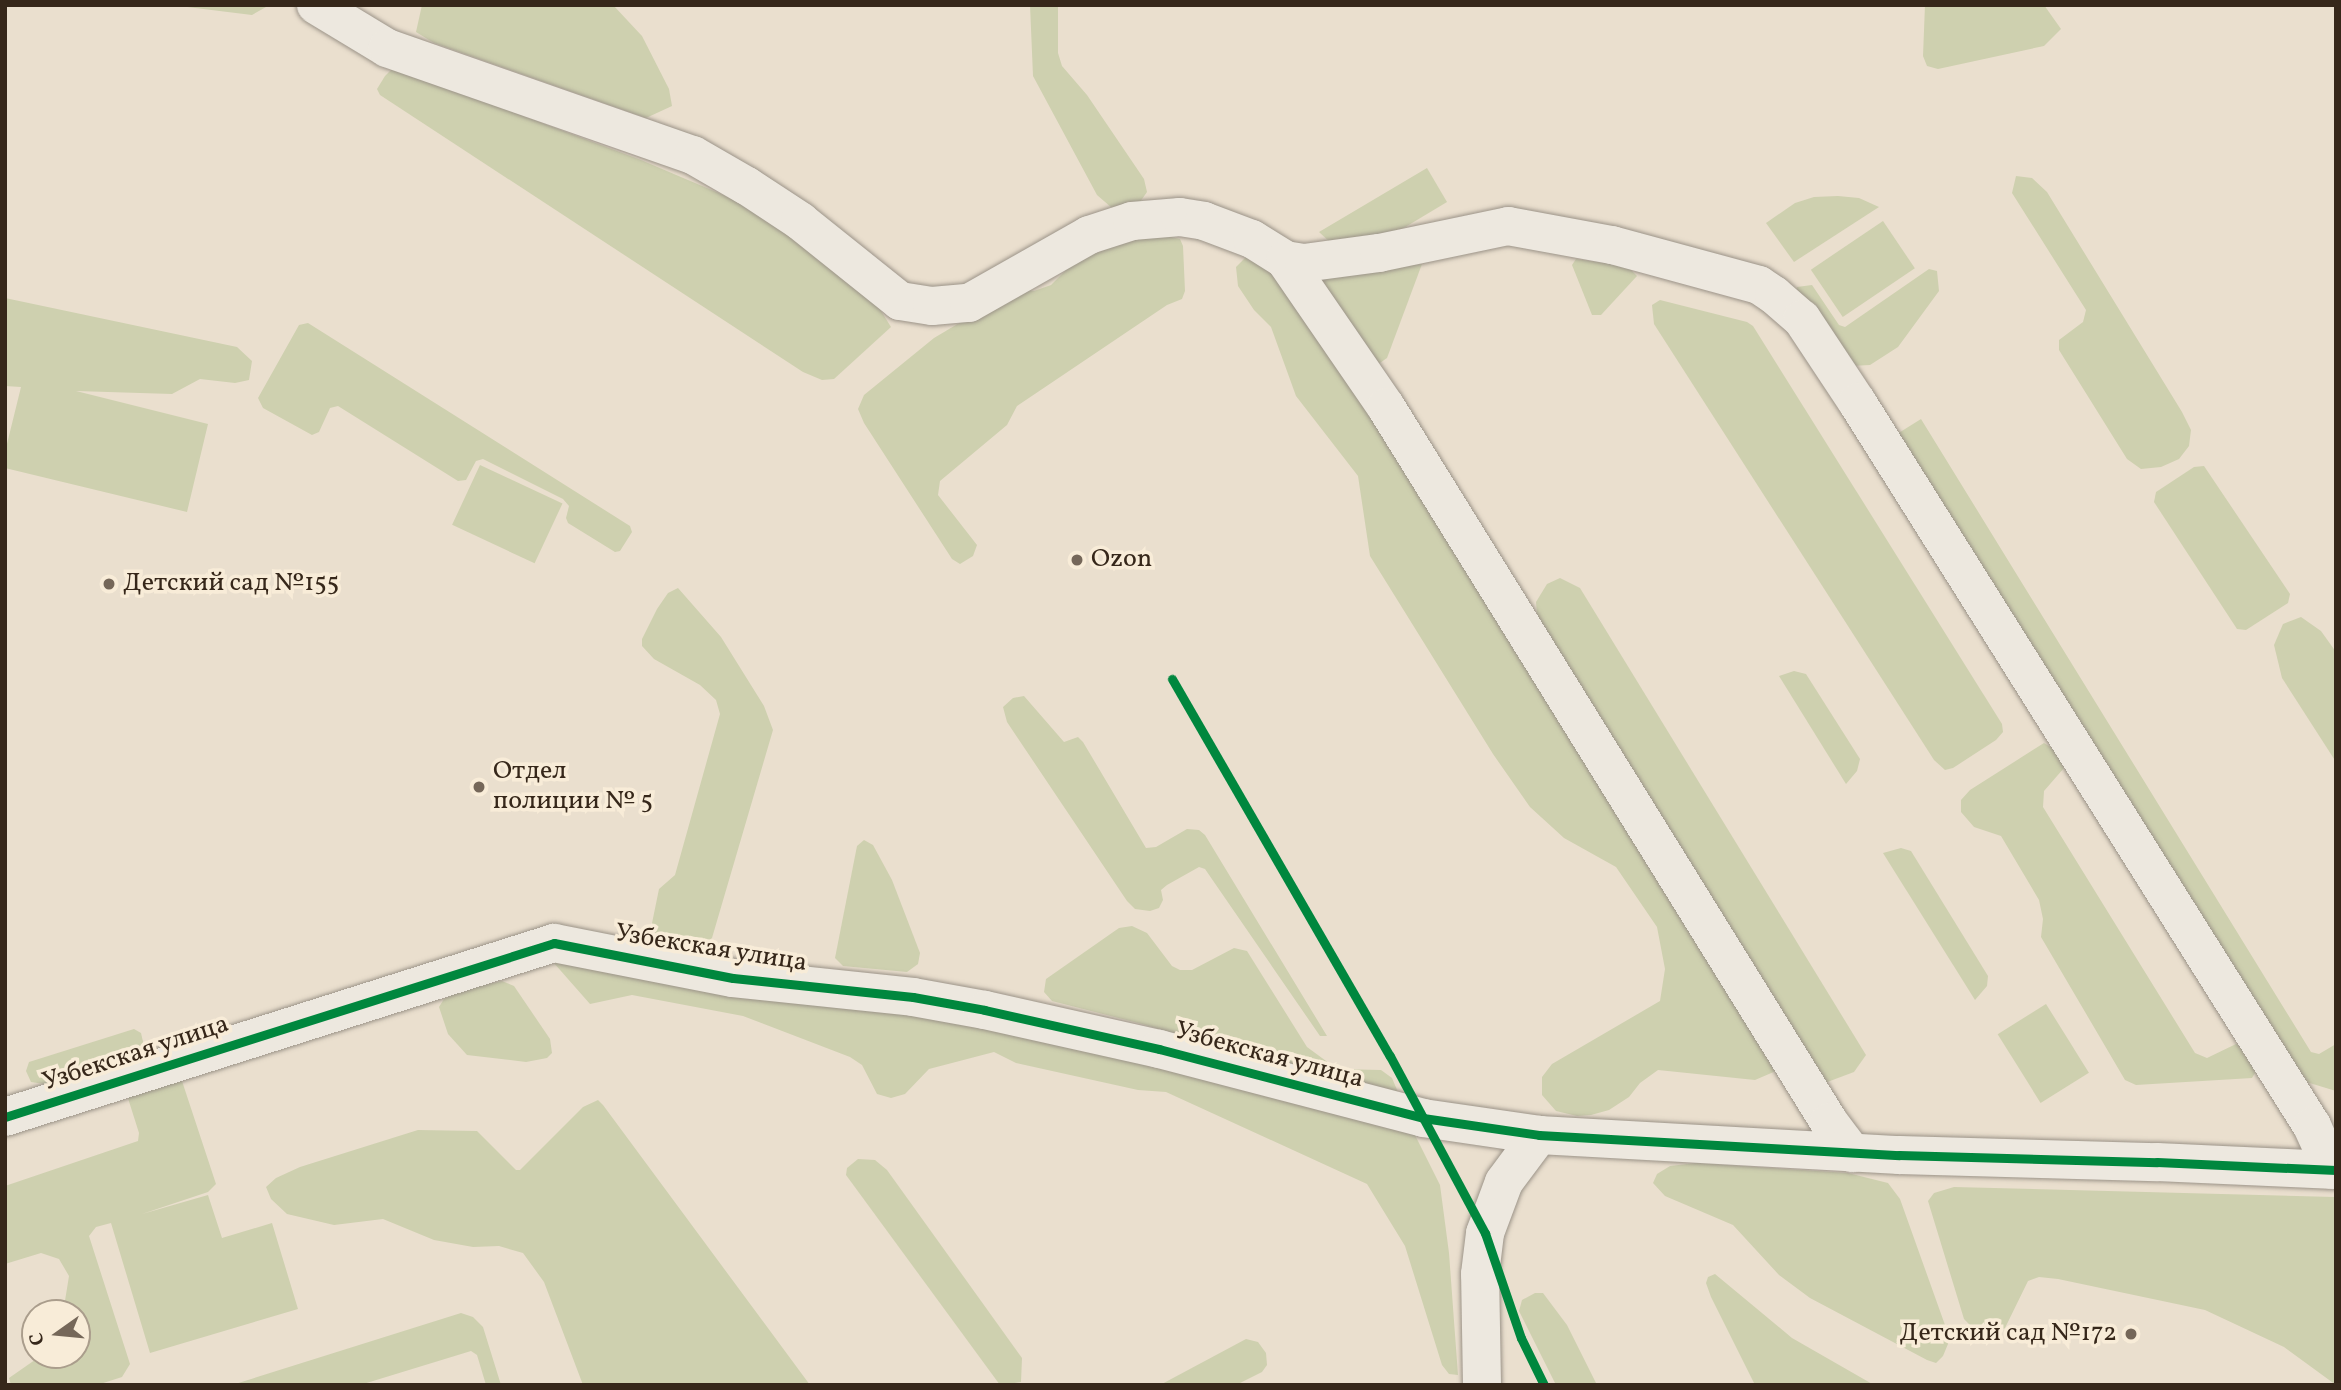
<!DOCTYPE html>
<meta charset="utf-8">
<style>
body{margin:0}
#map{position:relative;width:2341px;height:1390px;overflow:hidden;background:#eadfce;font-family:Vollkorn,serif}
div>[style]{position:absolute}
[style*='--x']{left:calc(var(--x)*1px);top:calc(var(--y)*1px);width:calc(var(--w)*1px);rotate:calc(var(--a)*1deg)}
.green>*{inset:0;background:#ced0af;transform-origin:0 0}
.roads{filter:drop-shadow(0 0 2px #9b9388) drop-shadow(0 0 2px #9b9388)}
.minor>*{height:38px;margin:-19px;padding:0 19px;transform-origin:19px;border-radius:19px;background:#ede8df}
.cycleway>*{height:9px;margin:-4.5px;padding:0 4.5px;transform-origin:4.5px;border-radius:4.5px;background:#00873e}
.dots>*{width:19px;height:19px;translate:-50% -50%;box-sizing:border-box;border:4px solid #f8ecd8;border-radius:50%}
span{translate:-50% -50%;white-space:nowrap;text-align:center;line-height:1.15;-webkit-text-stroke:7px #f8ecd8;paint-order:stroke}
.poi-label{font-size:26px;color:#36271a}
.left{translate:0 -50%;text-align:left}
.right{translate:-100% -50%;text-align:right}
.street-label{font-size:26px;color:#36271a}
.frame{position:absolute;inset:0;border:7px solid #36271a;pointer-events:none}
.north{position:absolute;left:21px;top:1299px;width:70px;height:70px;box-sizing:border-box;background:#f8ecd8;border:2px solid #aa9d8c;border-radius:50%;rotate:255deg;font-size:19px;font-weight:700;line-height:28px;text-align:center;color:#36271a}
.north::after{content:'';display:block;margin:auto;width:24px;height:32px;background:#756759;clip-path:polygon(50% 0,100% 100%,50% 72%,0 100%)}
</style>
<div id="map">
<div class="green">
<div style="clip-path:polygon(171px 5px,265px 5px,266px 7px,252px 15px)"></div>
<div style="clip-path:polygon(422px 5px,613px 5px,642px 36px,669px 89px,672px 106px,646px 118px,434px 43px,416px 32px)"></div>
<div style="clip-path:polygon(1030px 5px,1058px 5px,1058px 53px,1062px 66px,1087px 95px,1144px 179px,1147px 192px,1140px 202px,1112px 208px,1097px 195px,1033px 76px)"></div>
<div style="clip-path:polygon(1925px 5px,2044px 5px,2061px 29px,2044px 46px,1938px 69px,1927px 66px,1923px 56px)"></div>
<div style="clip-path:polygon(398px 69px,641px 160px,735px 200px,786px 231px,878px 306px,891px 327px,834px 379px,822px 380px,803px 372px,380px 95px,377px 89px,385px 76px,391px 70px)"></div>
<div style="clip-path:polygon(1427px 168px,1447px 202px,1377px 244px,1332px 244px,1319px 232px)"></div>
<div style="clip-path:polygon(2016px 176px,2032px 178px,2047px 192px,2182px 412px,2191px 430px,2189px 446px,2179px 459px,2161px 467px,2141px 469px,2127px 459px,2059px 350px,2059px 340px,2083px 322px,2086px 310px,2012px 193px)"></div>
<div style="clip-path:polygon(1838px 196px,1859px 198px,1879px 207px,1794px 262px,1766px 223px,1795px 203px,1814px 197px)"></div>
<div style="left:1883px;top:221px;width:57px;height:87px;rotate:56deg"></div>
<div style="clip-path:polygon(1152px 233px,1180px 239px,1183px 246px,1185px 291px,1182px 299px,1167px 305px,1017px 406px,1007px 425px,940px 481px,938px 495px,977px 545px,973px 556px,960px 564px,952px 559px,864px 423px,858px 409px,864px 395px,934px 338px,1018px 288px,1034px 291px,1051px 285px,1076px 260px)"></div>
<div style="clip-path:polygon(1246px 257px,1279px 262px,1783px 1068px,1755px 1080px,1658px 1070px,1640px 1083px,1629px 1097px,1609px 1110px,1591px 1115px,1577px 1116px,1556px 1111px,1542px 1095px,1542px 1077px,1552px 1064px,1660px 1001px,1665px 969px,1657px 927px,1616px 867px,1564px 838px,1530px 807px,1493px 754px,1370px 556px,1358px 476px,1296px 396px,1271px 327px,1254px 310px,1238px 286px,1236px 267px)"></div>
<div style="clip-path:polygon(1576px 259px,1627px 266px,1637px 276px,1601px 315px,1592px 315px,1572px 265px)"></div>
<div style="clip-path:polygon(1422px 264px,1387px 358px,1377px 365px,1321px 283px,1321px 274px)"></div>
<div style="clip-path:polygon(1929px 269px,1937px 271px,1939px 291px,1898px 347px,1870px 365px,1851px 366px,1795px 295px,1797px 287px,1812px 285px,1839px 325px,1845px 327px)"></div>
<div style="clip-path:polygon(5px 298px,237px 347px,252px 361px,249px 380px,235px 383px,200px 379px,172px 394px,76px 391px,208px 424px,187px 512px,5px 468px,5px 452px,21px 387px,5px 386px)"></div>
<div style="clip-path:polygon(1660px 300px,1747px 322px,1753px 326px,2002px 724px,2003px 732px,1996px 740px,1953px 768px,1945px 770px,1934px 760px,1654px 324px,1652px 305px)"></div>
<div style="clip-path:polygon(308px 323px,630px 526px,632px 532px,620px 551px,615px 552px,568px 523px,566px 518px,569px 506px,563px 499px,483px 459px,476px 461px,466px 480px,458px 481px,338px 406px,330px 408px,319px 432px,312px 435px,263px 408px,258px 398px,299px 325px)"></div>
<div style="clip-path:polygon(1921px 419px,2311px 1052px,2319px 1054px,2336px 1044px,2336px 1091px,2303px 1081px,1897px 434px)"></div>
<div style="left:480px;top:465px;width:91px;height:66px;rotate:25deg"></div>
<div style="clip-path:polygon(2204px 466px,2290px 594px,2288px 603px,2246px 630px,2237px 629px,2154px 502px,2156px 492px,2194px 467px)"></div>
<div style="clip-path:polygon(1560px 578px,1580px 588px,1866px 1055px,1854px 1072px,1822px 1084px,1538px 626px,1536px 602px,1547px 584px)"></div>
<div style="clip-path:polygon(678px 588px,721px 637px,764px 706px,773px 730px,712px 938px,704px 944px,658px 937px,651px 928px,659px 889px,675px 875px,720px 714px,716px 700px,700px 685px,654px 659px,642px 646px,642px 639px,657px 609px,668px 593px)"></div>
<div style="clip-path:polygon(2301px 617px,2321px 631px,2336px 652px,2336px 762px,2282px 678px,2274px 645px,2283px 624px)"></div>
<div style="clip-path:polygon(1794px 671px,1806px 674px,1860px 759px,1857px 771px,1846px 784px,1779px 676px)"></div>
<div style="clip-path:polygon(1024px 696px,1064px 742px,1078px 737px,1083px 742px,1146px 848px,1156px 847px,1187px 829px,1199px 830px,1205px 835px,1327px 1036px,1320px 1036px,1205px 869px,1199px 867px,1167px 885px,1161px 890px,1163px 900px,1159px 908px,1150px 911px,1135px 909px,1127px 901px,1007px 722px,1003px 707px,1013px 698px)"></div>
<div style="clip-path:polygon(2044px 743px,2060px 753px,2064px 768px,2044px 791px,2043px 807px,2195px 1053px,2207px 1058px,2236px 1044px,2247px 1045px,2258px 1068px,2252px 1078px,2136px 1085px,2125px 1080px,2041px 937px,2043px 919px,2039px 900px,2001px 836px,1974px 827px,1961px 812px,1961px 800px,1970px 790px)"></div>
<div style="clip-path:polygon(864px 840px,873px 845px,892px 880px,920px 953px,918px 964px,907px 972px,843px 966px,835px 958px,857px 846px)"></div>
<div style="clip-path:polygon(1901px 848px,1911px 851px,1988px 976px,1987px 986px,1975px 1000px,1883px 853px)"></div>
<div style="clip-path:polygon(1132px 926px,1147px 933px,1172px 966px,1180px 970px,1192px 970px,1234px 948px,1247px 951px,1307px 1047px,1337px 1069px,1381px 1070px,1392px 1078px,1400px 1097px,1391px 1099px,1142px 1024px,1052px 1001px,1044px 992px,1046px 979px,1119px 928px)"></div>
<div style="clip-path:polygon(553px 962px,950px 1014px,1414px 1133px,1440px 1185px,1449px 1253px,1458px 1375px,1449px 1374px,1442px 1365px,1405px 1246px,1367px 1184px,1166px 1092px,1138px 1090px,1016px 1063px,994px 1052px,929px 1069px,905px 1094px,891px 1098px,877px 1094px,862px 1065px,850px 1057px,743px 1016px,632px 995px,590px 1004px)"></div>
<div style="clip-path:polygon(502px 981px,514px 986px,550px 1039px,552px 1053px,547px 1058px,526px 1062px,467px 1055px,448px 1034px,439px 1007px,444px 999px,464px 989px)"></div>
<div style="left:2046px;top:1004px;width:81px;height:57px;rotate:58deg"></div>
<div style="clip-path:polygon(134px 1029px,141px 1033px,144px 1046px,140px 1054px,51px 1085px,31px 1082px,26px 1071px,29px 1062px)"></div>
<div style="clip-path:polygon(181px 1078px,216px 1184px,208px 1192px,142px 1214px,208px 1195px,222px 1238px,272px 1223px,298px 1309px,150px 1353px,111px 1223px,96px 1227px,89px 1236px,130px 1364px,122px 1377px,97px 1385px,11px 1385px,9px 1378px,42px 1355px,77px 1355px,77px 1313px,63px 1313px,69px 1276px,59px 1259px,41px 1253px,5px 1264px,5px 1186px,138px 1141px,139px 1133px,126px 1092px)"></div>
<div style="clip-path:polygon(598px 1100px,603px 1105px,810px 1385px,583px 1385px,544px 1282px,523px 1253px,499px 1246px,473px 1247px,434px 1240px,383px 1219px,334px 1225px,287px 1214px,271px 1199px,266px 1187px,276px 1178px,300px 1167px,418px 1130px,477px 1131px,516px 1170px,520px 1170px,583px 1107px)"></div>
<div style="clip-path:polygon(858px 1159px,875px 1160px,887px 1170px,1022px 1358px,1021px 1382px,1000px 1385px,846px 1175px,847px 1168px)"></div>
<div style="clip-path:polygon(1696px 1163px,1848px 1173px,1888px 1183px,1900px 1199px,1945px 1325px,1948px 1344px,1943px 1356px,1936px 1363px,1927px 1360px,1810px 1298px,1779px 1275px,1733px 1225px,1665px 1196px,1653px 1183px,1657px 1174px,1670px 1166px)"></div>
<div style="clip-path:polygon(1954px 1187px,2336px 1197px,2336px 1385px,2284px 1347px,2205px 1310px,2058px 1279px,2039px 1277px,2028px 1281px,2005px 1328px,1994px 1333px,1977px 1332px,1964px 1319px,1928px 1201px,1934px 1193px)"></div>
<div style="clip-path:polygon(1715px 1274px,1792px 1338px,1874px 1385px,1755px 1385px,1711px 1297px,1706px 1283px,1708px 1277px)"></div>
<div style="clip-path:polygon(1535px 1293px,1543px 1293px,1567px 1325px,1597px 1385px,1556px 1385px,1519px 1311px,1522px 1300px)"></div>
<div style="clip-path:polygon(461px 1313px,473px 1317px,483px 1327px,501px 1385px,486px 1385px,477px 1355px,471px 1351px,360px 1385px,232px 1385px)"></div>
<div style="clip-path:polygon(1246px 1339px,1258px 1342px,1266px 1353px,1267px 1365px,1262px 1372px,1236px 1385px,1160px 1385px)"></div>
</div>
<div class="roads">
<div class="minor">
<div style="--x:316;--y:5;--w:83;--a:31.2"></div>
<div style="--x:387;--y:48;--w:324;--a:19.3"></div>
<div style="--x:693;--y:155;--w:62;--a:29.9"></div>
<div style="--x:747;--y:186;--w:64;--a:33.4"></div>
<div style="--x:800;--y:221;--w:128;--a:38.7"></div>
<div style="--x:900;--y:301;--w:32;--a:9"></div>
<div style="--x:932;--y:306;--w:37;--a:-5"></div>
<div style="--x:969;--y:303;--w:138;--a:-29.5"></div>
<div style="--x:1089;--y:235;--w:45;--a:-18"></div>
<div style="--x:1132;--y:221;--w:48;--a:-4.8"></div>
<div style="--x:1180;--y:217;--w:24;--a:9"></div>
<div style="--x:1204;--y:221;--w:51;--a:20.6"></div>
<div style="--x:1252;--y:239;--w:39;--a:32"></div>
<div style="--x:1285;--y:260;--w:178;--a:55.5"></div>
<div style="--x:1386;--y:407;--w:841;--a:58.22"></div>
<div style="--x:1829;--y:1122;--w:39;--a:53"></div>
<div style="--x:1285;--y:260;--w:19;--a:9"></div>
<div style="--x:1304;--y:263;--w:76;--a:-7.6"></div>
<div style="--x:1379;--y:253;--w:132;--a:-11.8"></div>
<div style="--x:1508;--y:226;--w:106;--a:10.4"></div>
<div style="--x:1612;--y:245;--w:152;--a:15.2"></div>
<div style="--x:1759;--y:285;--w:18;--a:34"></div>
<div style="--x:1774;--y:295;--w:37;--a:41"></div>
<div style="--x:1802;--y:319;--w:100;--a:56.5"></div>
<div style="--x:1857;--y:402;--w:855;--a:57.85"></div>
<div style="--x:2312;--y:1126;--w:48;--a:65.6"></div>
<div style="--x:5;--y:1117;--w:576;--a:-17.59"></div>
<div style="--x:554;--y:943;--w:182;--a:11.1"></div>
<div style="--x:733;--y:978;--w:181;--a:6"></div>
<div style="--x:913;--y:997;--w:73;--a:10.2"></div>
<div style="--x:985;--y:1010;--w:178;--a:12.6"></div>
<div style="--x:1159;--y:1049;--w:273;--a:14.6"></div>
<div style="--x:1423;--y:1118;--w:117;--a:8.3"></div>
<div style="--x:1539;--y:1135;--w:361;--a:3.2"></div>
<div style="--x:1899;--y:1155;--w:258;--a:1.6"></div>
<div style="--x:2157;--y:1162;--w:179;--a:2.6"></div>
<div style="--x:1482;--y:1385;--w:111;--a:-91"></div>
<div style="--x:1480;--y:1274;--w:41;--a:-83"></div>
<div style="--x:1485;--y:1233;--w:54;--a:-69.6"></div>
<div style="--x:1504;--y:1182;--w:59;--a:-53.3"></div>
</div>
</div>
<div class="cycleway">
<div style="--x:1172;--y:679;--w:435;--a:60"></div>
<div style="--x:1390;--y:1056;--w:201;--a:61.8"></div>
<div style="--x:1485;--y:1233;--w:111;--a:71.1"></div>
<div style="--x:1521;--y:1338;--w:52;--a:63.9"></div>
<div style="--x:5;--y:1117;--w:576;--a:-17.59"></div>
<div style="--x:554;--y:943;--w:182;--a:11.1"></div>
<div style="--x:733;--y:978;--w:181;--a:6"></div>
<div style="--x:913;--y:997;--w:73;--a:10.2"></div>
<div style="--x:985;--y:1010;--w:178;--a:12.6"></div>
<div style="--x:1159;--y:1049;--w:273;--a:14.6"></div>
<div style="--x:1423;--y:1118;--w:117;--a:8.3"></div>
<div style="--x:1539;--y:1135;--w:361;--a:3.2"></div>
<div style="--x:1899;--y:1155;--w:258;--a:1.6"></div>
<div style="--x:2157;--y:1162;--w:179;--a:2.6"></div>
</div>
<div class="dots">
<div style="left:1077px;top:560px;background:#756759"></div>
<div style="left:109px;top:584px;background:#756759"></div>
<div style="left:479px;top:787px;background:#756759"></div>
<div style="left:2131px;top:1334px;background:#756759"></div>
</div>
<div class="poi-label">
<span class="left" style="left:1091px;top:560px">Ozon</span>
<span class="left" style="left:123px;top:584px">Детский сад №155</span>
<span class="left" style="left:493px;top:787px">Отдел<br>полиции № 5</span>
<span class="right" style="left:2117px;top:1334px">Детский сад №172</span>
</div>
<div class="street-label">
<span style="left:711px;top:949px;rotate:9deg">Узбекская улица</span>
<span style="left:136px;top:1054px;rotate:-18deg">Узбекская улица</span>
<span style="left:1269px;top:1056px;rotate:15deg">Узбекская улица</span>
</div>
<div class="frame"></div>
<div class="north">С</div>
</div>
